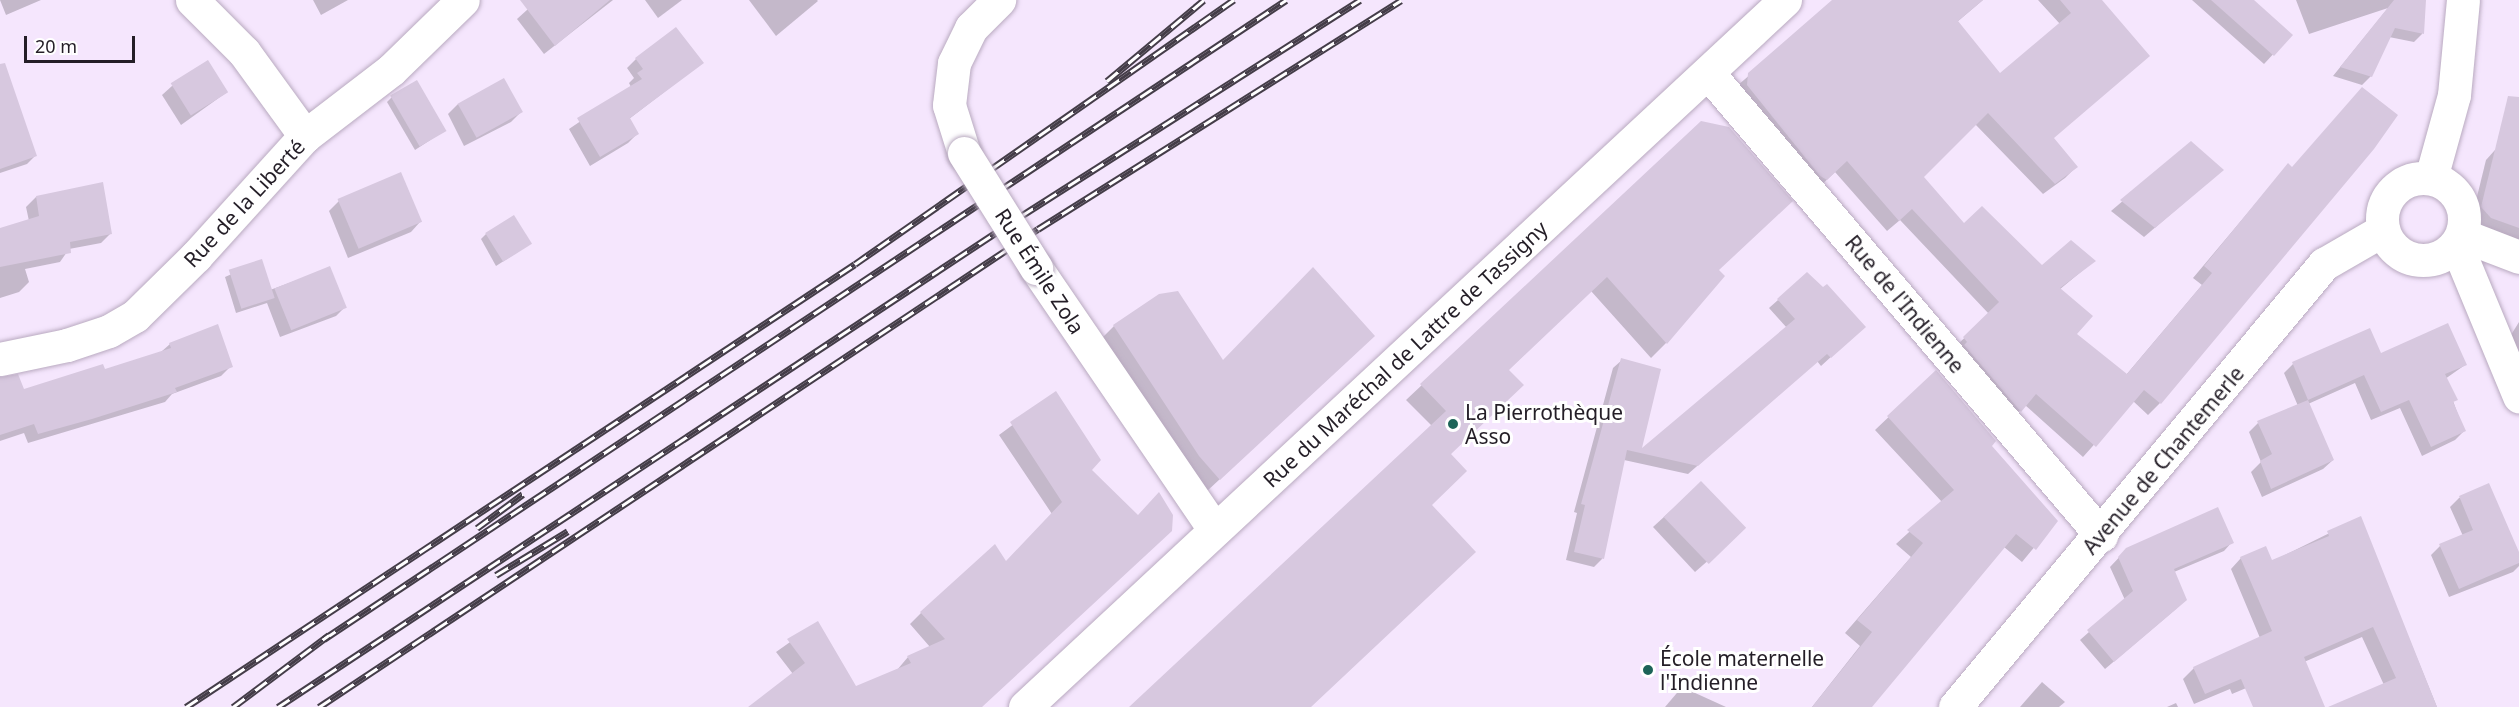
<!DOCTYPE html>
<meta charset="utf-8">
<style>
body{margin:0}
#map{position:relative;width:2519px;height:707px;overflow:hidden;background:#f5e6fd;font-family:"Noto Sans",sans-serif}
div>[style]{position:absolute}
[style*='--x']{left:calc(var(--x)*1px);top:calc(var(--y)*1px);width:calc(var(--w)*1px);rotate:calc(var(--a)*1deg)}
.shadow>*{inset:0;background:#0003}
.building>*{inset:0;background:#d7c8df;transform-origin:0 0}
.roads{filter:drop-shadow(0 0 2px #b9aac0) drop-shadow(0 0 2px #b9aac0)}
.street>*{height:33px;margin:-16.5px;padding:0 16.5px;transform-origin:16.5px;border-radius:16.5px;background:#fff}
.street>.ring{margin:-16.5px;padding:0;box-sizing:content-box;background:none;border:33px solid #fff;border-radius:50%}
.secondary>*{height:33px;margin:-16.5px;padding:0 16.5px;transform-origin:16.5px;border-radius:16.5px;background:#fff}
.rail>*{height:7px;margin-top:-3.5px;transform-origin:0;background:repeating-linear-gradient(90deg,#fff 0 14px,#443d48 0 28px);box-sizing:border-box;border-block:2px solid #443d48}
.bridges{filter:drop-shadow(0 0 2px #b9aac0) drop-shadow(0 0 2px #b9aac0)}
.secondary-bridge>*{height:33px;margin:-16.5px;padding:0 16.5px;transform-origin:16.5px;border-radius:16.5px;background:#fff}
.dots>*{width:16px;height:16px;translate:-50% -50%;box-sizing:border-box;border:3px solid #fff;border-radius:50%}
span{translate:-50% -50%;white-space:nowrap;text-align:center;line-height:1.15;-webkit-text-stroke:6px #fff;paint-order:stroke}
.street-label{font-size:21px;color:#241e27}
.poi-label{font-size:21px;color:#241e27}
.left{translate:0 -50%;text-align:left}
.scale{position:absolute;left:24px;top:36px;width:111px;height:27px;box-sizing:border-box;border:3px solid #241e27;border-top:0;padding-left:8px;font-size:18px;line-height:21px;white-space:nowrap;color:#241e27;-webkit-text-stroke:4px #fff;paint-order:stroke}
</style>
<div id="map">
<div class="shadow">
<div style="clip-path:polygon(0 0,41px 0,6px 15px)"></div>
<div style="clip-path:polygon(313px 0,348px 0,321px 15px)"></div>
<div style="clip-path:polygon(538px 0,613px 0,544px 54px,517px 19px)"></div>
<div style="clip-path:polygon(645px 0,682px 0,658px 18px)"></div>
<div style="clip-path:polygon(749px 0,817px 0,818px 1px,776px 36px)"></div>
<div style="clip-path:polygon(1836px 0,1983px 0,1957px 22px,1999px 76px,2060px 24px,2038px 0,2100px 0,2053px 139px,2076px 167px,2065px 178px,2043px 194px,1975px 124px,1922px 177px,1964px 225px,2041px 267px,2094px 261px,2059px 290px,2075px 334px,2126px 375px,2202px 285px,2193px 278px,2288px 165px,2292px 168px,2373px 148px,2160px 403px,2148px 415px,2133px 401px,2083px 457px,2025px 405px,2009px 422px,1953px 349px,1989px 314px,1900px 220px,1887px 231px,1835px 172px,1815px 191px,1737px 86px)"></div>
<div style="clip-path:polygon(2192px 0,2252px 0,2291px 35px,2264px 64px)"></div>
<div style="clip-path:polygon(2296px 0,2425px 0,2422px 34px,2414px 42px,2389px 37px,2371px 76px,2362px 85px,2333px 76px,2388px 8px,2309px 34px)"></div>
<div style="clip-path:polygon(636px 59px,702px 63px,629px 119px,637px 134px,628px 143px,590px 166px,569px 129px,631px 87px,629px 83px,634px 78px,627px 68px)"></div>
<div style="clip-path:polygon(172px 86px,227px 92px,181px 125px,162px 95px)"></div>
<div style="clip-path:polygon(392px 97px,444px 131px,415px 150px,387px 102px)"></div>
<div style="clip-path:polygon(458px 104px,521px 112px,511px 122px,464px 146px,448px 114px)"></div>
<div style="clip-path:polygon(0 110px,35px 156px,27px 164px,0 173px)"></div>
<div style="clip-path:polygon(1701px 122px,1718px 270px,1666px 343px,1651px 358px,1591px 291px,1507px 371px,1450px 455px,1430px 506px,1310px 707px,1131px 707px,1432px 426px,1406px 400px)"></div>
<div style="clip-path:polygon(2191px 143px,2212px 179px,2144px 237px,2111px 211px)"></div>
<div style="clip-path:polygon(2495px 150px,2519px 159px,2519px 240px,2481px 228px,2472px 217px,2486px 160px)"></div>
<div style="clip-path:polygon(36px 197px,111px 233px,101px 243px,69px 249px,60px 262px,25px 269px,29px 282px,19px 292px,0 298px,0 229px,29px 221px,26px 207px)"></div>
<div style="clip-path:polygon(339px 201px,420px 222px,411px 232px,348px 258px,329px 211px)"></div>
<div style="clip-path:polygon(486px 234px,530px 244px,496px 266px,481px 239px)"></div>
<div style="clip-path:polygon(261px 261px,270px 290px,330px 268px,345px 307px,336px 316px,280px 337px,267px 303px,236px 313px,225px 277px)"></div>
<div style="clip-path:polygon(1778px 300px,1855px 335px,1821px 366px,1817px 361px,1688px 474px,1624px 460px,1602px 559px,1594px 567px,1566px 560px,1577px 513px,1574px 512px,1613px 368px,1622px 360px,1640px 452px,1787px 328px,1769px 308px)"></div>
<div style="clip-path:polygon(2519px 322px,2519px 354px,2511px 335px)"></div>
<div style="clip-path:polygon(1114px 326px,1223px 362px,1360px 349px,1206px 492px,1101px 339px)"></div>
<div style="clip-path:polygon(170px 344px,231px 366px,221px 376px,172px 394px,165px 402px,28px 443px,24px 433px,0 441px,0 390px,23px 391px,104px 371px,161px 352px)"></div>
<div style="clip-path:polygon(2380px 355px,2465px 365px,2445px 379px,2464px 431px,2455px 440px,2422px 456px,2400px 408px,2371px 420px,2355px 383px,2308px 404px,2333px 460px,2323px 469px,2262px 497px,2251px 472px,2261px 462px,2249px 432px,2258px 423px,2298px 406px,2284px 373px,2293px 364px)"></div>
<div style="clip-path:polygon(1936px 372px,1990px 446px,2056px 521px,2022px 562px,2004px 547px,1870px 707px,1812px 707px,1860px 646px,1845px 633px,1911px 557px,1896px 544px,1942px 502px,1875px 430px)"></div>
<div style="clip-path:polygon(1055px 394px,1090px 470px,980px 707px,751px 707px,793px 674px,776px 652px,817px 623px,855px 688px,897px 670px,908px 657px,930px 647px,910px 624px,921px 613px,1006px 563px,1052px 514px,999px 435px)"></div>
<div style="clip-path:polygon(1701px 483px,1734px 538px,1695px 572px,1653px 527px)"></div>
<div style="clip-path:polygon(2488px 485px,2519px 555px,2519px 566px,2513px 572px,2449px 597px,2431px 555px,2440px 546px,2463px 536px,2450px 507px,2459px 498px)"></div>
<div style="clip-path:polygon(2360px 518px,2437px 707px,2374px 707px,2384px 685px,2362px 637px,2304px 662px,2324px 707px,2261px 707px,2251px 686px,2232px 694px,2230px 689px,2194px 704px,2183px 679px,2194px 668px,2260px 638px,2231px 569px,2241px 558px,2271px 562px)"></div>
<div style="clip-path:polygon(2232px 542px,2224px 551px,2174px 572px,2177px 608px,2105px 669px,2080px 640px,2125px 600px,2110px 567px,2127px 549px)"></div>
<div style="clip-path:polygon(2042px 682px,2065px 702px,2059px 707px,2020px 707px)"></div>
<div style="clip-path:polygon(1682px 687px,1726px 707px,1665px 707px)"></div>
<div style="clip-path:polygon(2176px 703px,2178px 707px,2167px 707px)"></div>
</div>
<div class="building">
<div style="clip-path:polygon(520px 0,610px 0,555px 46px)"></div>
<div style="clip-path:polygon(1832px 0,1983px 0,1958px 21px,2000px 73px,2071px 13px,2060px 0,2102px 0,2150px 56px,2054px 138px,2078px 167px,2055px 184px,1988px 113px,1924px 177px,1964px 223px,1982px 206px,2042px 265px,2071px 240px,2096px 261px,2060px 288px,2093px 316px,2077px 334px,2127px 374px,2212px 273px,2204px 266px,2288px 163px,2292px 167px,2362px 87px,2398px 115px,2374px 149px,2161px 404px,2144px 390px,2096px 447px,2036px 394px,2021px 412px,1964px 345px,1967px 342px,1963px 337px,1999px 302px,1912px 209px,1899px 221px,1847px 161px,1827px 180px,1820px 176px,1747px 85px,1748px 73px)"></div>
<div style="clip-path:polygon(2211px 0,2254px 0,2293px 35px,2274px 56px)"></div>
<div style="clip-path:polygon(2394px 0,2426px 0,2424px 34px,2395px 28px,2372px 77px,2340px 67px)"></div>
<div style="clip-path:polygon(676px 27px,704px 63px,630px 118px,639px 134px,600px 157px,577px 118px,642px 79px,637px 73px,643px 69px,635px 58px)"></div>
<div style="left:208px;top:60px;width:38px;height:44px;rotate:58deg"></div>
<div style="clip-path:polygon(5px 63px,37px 156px,0 169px,0 64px)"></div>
<div style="left:504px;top:78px;width:39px;height:53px;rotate:61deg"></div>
<div style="left:417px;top:80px;width:59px;height:31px;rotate:60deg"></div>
<div style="clip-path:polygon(2508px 96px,2519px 97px,2519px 228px,2491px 218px,2481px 207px)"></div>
<div style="clip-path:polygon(1701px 121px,1729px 127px,1793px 201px,1719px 270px,1725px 276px,1667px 344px,1607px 277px,1509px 370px,1524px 385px,1451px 454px,1467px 471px,1432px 505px,1476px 552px,1311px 707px,1129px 707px,1446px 411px,1420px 384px)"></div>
<div style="clip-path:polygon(2191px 141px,2224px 170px,2155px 228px,2120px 200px)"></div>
<div style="left:401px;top:172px;width:54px;height:69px;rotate:67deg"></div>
<div style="clip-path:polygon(103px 182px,112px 234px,70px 242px,71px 253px,0 267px,0 228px,39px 216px,36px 196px)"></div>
<div style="left:514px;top:215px;width:34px;height:34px;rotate:58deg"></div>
<div style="left:262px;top:259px;width:41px;height:35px;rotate:72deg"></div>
<div style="left:330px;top:266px;width:45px;height:60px;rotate:68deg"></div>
<div style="clip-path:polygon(1313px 267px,1375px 336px,1220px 480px,1199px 456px,1113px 325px,1159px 294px,1178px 291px,1223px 360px)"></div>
<div style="clip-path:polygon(1807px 272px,1823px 287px,1827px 284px,1866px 327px,1831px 358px,1827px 354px,1698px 466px,1627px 450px,1604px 559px,1574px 552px,1585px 505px,1581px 504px,1621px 358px,1661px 369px,1642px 448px,1795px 319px,1777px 299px)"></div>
<div style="clip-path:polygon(2448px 323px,2467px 365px,2445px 374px,2458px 400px,2453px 402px,2466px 431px,2431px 447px,2409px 400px,2381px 412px,2364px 375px,2308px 400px,2292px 362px,2370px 328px,2381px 353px)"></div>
<div style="clip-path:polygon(218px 324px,233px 367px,175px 388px,177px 392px,92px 419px,38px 434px,34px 424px,0 435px,0 377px,18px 374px,24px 389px,103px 364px,105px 369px,171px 348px,169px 343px)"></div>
<div style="clip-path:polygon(1936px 370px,1996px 441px,1992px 446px,2058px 521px,2036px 550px,2016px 534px,1872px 707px,1812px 707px,1872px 632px,1857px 620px,1923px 543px,1907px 530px,1954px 490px,1887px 416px)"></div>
<div style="clip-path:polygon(1056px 391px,1101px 460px,1092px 470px,1138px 515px,1159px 492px,1173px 515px,1172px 531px,982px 707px,748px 707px,805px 663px,787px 639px,818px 621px,856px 686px,911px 663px,907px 656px,945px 639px,920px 612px,995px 544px,1006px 561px,1062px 502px,1010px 422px)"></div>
<div style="clip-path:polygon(2308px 400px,2334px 460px,2271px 489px,2260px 461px,2272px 454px,2257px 421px)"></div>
<div style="left:1701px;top:481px;width:65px;height:52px;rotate:46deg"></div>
<div style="clip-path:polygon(2489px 483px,2519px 552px,2519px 563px,2459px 589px,2439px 544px,2473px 530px,2459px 496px)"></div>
<div style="clip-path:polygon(2218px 507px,2234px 543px,2174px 569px,2187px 600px,2114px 662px,2087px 630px,2133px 591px,2118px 557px,2126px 548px)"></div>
<div style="clip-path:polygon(2361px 516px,2437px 707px,2328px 707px,2396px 678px,2373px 627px,2304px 657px,2325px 707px,2253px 707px,2241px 679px,2205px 694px,2193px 667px,2272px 631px,2240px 557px,2266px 546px,2272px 560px,2329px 536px,2327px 531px)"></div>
</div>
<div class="roads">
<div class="street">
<div style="--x:192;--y:0;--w:74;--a:45"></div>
<div style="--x:244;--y:52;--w:104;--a:54"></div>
<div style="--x:1708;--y:73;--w:607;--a:49.61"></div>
<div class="ring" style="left:2382px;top:178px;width:49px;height:49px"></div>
<div style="--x:2431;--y:178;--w:86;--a:-74.5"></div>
<div style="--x:2454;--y:95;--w:95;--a:-84.6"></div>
<div style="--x:2462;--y:235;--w:61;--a:21.1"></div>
<div style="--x:2456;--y:244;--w:165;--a:67.5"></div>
<div style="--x:0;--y:359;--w:68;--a:-11.8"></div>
<div style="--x:67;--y:345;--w:44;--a:-18.4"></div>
<div style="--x:109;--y:331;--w:30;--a:-30"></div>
<div style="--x:135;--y:316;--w:86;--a:-44.5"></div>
<div style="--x:196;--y:256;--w:162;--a:-47.8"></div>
<div style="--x:305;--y:136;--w:108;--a:-37.5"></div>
<div style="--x:391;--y:70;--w:100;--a:-44.2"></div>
<div style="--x:1955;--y:707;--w:577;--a:-50.21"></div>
<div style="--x:2324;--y:264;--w:68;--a:-30"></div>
</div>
<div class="secondary">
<div style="--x:964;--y:153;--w:50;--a:-107.4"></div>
<div style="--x:949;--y:105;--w:42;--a:-83.2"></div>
<div style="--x:954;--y:63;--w:39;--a:-64"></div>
<div style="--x:971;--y:28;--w:40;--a:-45"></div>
<div style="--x:1036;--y:268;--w:317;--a:55.7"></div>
<div style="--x:1025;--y:707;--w:1038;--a:-42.93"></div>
</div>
</div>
<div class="rail">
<div style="--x:1107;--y:81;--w:126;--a:-39.9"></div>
<div style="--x:477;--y:528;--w:57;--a:-36.5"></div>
<div style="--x:496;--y:575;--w:84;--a:-31.4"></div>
<div style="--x:324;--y:639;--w:1155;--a:-33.59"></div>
<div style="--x:186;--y:707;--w:802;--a:-33.51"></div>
<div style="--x:855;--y:264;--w:462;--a:-34.9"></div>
<div style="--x:233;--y:707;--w:120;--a:-36.9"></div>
<div style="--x:278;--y:707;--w:891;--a:-33.46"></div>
<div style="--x:1021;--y:216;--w:402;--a:-32.5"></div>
<div style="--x:319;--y:707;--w:863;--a:-33.62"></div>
<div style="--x:1038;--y:229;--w:429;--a:-32.2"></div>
</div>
<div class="bridges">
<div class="secondary-bridge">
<div style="--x:964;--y:153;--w:136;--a:57.9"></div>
</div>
</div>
<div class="dots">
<div style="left:1453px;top:424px;background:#1d6458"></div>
<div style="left:1648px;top:670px;background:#1d6458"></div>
</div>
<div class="street-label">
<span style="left:244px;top:203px;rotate:-47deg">Rue de la Liberté</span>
<span style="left:1040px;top:271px;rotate:57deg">Rue Émile Zola</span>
<span style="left:1905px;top:304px;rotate:50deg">Rue de l'Indienne</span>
<span style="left:1405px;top:354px;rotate:-43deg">Rue du Maréchal de Lattre de Tassigny</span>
<span style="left:2163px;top:460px;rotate:-50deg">Avenue de Chantemerle</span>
</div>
<div class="poi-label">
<span class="left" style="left:1465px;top:424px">La Pierrothèque<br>Asso</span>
<span class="left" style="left:1660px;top:670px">École maternelle<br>l'Indienne</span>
</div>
<div class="scale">20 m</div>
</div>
